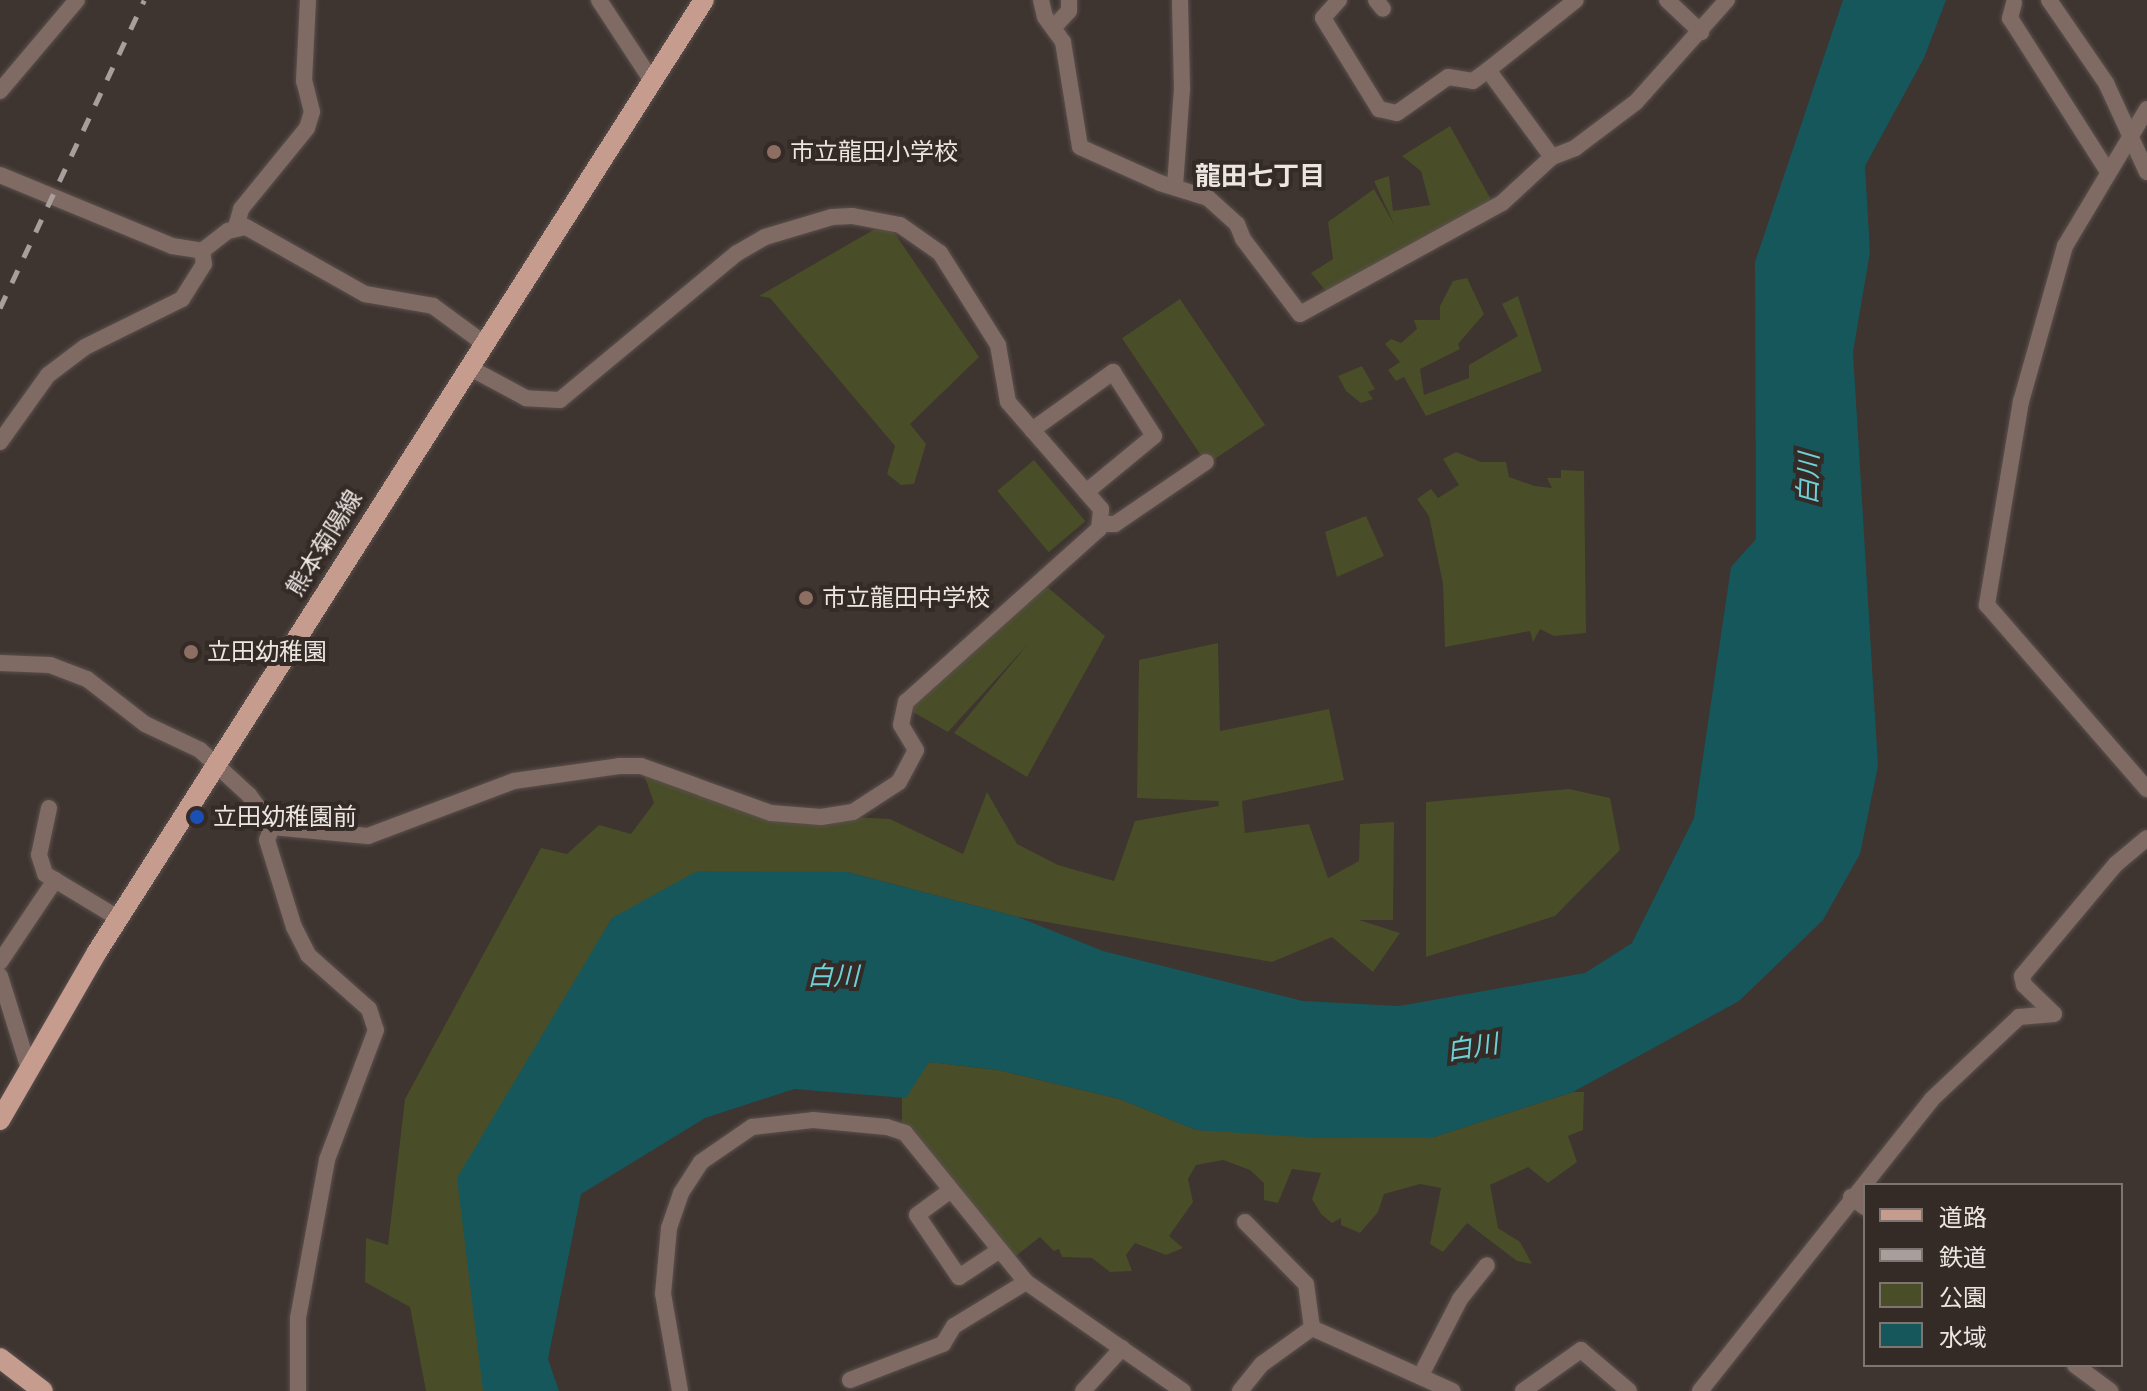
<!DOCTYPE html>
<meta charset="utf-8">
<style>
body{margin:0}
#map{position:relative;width:2147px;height:1391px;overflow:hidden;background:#3e3430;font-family:Quicksand,"Noto Sans JP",sans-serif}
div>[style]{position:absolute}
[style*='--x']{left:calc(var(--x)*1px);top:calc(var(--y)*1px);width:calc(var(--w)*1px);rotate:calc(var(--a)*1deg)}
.green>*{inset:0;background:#494d28;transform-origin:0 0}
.water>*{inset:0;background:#16575b}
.roads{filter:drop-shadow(0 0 2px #5a504c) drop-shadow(0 0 2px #5a504c)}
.minor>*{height:16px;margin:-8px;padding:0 8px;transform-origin:8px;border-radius:8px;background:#7f6a64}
.major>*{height:20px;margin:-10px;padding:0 10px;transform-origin:10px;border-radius:10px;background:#c59c8e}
.rail>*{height:5px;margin-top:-2.5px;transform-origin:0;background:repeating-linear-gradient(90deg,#a89f9c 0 14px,transparent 0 28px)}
.dots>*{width:22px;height:22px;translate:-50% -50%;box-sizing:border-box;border:4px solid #342a26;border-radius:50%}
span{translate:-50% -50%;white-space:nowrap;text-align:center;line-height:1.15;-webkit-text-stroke:8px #342a26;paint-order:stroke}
.poi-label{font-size:24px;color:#ece5e2}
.left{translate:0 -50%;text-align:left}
.street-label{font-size:24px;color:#ece5e2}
.neighbourhood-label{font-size:26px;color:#ece5e2;font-weight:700}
.water-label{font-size:26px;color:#6ed1d7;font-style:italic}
.legend{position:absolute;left:1863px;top:1183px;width:260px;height:184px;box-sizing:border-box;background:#342a26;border:2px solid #7e7571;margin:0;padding:10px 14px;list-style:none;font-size:24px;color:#ece5e2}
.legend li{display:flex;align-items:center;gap:16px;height:40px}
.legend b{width:40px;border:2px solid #7e7571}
</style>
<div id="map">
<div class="green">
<div style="clip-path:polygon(1450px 126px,1493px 203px,1329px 295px,1311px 273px,1333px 259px,1328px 222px,1374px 189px,1395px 226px,1374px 181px,1389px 176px,1393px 211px,1430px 205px,1421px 171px,1402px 156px)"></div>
<div style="clip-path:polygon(887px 222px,979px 357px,910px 424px,926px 444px,914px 484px,901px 485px,887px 474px,895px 446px,770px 298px,759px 296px)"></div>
<div style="clip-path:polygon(1467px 278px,1484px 314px,1458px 344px,1460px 349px,1420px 369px,1424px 395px,1469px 378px,1469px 365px,1518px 336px,1502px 304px,1518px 296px,1542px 371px,1426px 416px,1404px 377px,1396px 381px,1388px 370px,1400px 362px,1385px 344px,1391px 339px,1401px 343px,1417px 329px,1414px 320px,1440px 320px,1440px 306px,1453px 281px)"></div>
<div style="left:1180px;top:299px;width:152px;height:70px;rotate:56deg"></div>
<div style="clip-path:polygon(1362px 366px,1375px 389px,1368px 392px,1373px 399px,1361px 403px,1346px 391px,1338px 376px)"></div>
<div style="clip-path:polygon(1456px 452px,1481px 462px,1506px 462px,1509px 477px,1535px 486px,1552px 488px,1547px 478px,1561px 478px,1561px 470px,1584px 471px,1586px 633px,1554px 636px,1540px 629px,1533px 642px,1530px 631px,1445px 647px,1443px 584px,1429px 516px,1417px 499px,1431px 489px,1438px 498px,1459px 485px,1443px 459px)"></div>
<div style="left:1034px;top:460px;width:80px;height:48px;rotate:50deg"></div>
<div style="clip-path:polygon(1366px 516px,1384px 556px,1337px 577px,1325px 532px)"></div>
<div style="clip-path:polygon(1039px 580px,1105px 636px,1027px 777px,954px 733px,1028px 644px,948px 732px,904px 707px)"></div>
<div style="clip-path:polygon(1218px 643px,1220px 731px,1329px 709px,1344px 780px,1242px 801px,1245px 833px,1309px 824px,1328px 878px,1359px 861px,1360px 824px,1394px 822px,1393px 920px,1359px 920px,1400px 933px,1373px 972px,1332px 937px,1272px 962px,1018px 917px,847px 872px,612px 918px,575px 984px,483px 1391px,426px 1391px,410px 1307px,365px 1282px,366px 1238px,388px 1245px,405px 1099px,541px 848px,567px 854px,599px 825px,631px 834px,654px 803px,641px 766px,771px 813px,890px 819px,963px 854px,987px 792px,1017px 844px,1058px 865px,1114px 881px,1135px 821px,1219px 806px,1218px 801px,1137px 798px,1139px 660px)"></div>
<div style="clip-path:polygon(1569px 789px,1610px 798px,1620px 850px,1555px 916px,1426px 957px,1426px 802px)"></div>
<div style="clip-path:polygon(929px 1062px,998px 1070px,1120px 1099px,1196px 1130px,1434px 1137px,1573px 1092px,1584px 1092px,1583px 1130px,1568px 1136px,1577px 1162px,1548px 1183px,1528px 1167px,1490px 1185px,1498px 1228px,1520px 1242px,1532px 1264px,1517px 1261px,1467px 1223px,1443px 1252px,1430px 1244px,1441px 1188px,1420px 1184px,1384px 1194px,1378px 1212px,1360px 1233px,1341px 1225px,1341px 1218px,1332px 1223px,1321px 1214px,1312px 1199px,1321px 1173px,1292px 1169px,1278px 1203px,1264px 1200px,1264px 1183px,1250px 1170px,1223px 1160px,1196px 1165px,1188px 1179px,1193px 1202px,1169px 1236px,1183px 1248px,1166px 1255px,1135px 1243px,1126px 1255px,1132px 1271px,1110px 1272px,1092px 1258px,1062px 1257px,1059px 1249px,1054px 1251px,1040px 1237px,1012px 1259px,902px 1122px,902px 1098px)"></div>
</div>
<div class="water">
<div style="clip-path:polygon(1843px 0,1946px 0,1924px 58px,1865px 166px,1870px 252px,1853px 352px,1878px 766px,1860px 854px,1823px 920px,1739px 1001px,1573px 1092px,1434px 1137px,1320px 1138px,1196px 1130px,1120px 1099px,998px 1070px,929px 1062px,906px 1098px,794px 1089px,705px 1118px,581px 1194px,548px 1359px,559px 1391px,483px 1391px,457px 1178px,612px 918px,697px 871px,847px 872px,1018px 917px,1103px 951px,1303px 1001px,1399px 1006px,1585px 973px,1632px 943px,1694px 818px,1731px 567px,1756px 539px,1755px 262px)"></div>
</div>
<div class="roads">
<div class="minor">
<div style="--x:599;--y:0;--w:97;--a:56.8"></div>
<div style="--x:1041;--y:0;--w:17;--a:77"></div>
<div style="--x:1045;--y:17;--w:31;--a:54"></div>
<div style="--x:1063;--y:42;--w:106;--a:80.8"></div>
<div style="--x:1080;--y:147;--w:88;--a:24.2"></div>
<div style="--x:1160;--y:183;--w:50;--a:17.4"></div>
<div style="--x:1208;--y:198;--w:39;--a:42"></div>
<div style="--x:1237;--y:224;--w:16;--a:68"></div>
<div style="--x:1243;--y:239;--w:94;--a:52.8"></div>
<div style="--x:1300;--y:314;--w:230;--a:-28.8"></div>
<div style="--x:1502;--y:203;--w:68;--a:-42.6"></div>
<div style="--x:1552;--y:157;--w:25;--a:-21"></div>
<div style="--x:1575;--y:148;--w:76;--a:-37"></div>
<div style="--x:1636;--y:102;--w:137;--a:-48.3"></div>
<div style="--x:1339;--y:0;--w:24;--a:132"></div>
<div style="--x:1323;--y:18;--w:107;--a:58.4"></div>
<div style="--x:1379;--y:109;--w:18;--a:13"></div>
<div style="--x:1397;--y:113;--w:62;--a:-35.2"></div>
<div style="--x:1448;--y:77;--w:25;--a:9"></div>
<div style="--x:1473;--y:81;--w:19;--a:-36"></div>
<div style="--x:1376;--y:0;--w:11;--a:52"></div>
<div style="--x:1667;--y:0;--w:47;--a:43.3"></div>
<div style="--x:2049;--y:0;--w:101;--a:55.5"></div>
<div style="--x:2106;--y:83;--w:98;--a:65.3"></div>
<div style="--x:2014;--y:3;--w:16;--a:105"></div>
<div style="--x:2010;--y:18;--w:180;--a:57.5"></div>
<div style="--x:1053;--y:28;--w:23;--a:-47"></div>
<div style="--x:1069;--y:11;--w:11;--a:-90"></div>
<div style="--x:0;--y:91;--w:119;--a:-49.8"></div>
<div style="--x:2147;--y:109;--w:160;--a:120.9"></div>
<div style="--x:2065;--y:246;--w:161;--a:105.8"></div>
<div style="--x:2021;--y:401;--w:207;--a:99.5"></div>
<div style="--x:1987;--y:605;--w:244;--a:49"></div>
<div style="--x:1552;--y:157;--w:108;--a:-126.3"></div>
<div style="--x:1488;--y:70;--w:112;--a:-38.5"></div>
<div style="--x:0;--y:175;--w:186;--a:22.4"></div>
<div style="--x:172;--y:246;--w:30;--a:9"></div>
<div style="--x:202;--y:251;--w:33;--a:-38"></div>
<div style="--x:228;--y:231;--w:18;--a:-13"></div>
<div style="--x:246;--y:227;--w:137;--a:29.4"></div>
<div style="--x:365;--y:294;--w:69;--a:10"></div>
<div style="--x:433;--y:306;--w:66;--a:36.3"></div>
<div style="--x:1175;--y:186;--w:97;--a:-85.9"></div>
<div style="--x:1182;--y:89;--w:89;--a:-91.3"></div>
<div style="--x:236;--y:227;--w:19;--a:-74"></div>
<div style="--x:241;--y:209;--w:104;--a:-50.8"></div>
<div style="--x:307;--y:128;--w:17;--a:-73"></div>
<div style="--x:312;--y:112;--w:32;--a:-104"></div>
<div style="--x:304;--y:81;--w:81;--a:-87.2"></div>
<div style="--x:1032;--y:430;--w:100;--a:-35.6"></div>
<div style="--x:1113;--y:372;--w:76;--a:57.4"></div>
<div style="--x:1154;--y:436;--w:88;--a:140.5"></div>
<div style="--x:0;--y:442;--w:82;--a:-54.4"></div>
<div style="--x:48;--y:375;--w:46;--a:-37.1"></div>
<div style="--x:85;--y:347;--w:108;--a:-26.3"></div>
<div style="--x:182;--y:299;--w:41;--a:-57.8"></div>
<div style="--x:204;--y:264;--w:13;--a:-99"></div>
<div style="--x:1101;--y:524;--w:14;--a:0"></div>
<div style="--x:1115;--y:524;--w:110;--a:-34.3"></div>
<div style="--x:0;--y:663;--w:50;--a:2.3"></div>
<div style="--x:50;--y:665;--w:40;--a:21"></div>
<div style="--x:87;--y:679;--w:73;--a:37.8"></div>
<div style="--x:145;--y:724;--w:61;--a:25.3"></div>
<div style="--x:200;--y:750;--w:67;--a:42.6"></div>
<div style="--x:249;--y:795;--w:39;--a:54"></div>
<div style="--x:272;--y:827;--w:96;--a:5.4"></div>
<div style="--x:368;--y:836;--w:156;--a:-20.6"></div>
<div style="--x:514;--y:781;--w:106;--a:-8.1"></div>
<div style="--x:619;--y:766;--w:22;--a:0"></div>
<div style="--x:641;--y:766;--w:138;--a:19.9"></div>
<div style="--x:771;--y:813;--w:50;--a:4.6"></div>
<div style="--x:821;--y:817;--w:32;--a:-9"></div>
<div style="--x:853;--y:812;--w:55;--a:-33.1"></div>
<div style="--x:899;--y:782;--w:36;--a:-62"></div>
<div style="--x:916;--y:750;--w:29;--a:-121"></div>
<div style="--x:901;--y:725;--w:24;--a:-78"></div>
<div style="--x:906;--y:702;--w:259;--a:-41.9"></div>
<div style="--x:1099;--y:529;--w:20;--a:-84"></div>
<div style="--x:1101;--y:509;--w:142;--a:-131"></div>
<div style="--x:1008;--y:402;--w:58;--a:-100"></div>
<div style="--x:998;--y:345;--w:109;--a:-122.2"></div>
<div style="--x:940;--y:253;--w:49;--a:-145"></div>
<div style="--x:900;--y:225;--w:49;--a:-169.4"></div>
<div style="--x:852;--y:216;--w:20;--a:177"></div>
<div style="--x:832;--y:217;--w:70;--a:163.4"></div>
<div style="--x:765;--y:237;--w:32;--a:150"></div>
<div style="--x:737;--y:253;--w:230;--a:140.3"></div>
<div style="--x:560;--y:400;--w:34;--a:-177"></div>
<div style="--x:526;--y:398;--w:64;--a:-151.8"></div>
<div style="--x:49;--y:808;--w:48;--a:102"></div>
<div style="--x:39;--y:855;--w:20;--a:72"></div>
<div style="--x:45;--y:874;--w:85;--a:31.1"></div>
<div style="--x:272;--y:827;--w:14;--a:111"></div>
<div style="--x:267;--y:840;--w:91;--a:72.8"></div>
<div style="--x:294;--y:927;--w:31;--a:63"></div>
<div style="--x:308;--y:955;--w:81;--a:41.5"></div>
<div style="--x:369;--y:1009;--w:22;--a:72"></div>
<div style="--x:376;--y:1030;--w:139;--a:110.7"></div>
<div style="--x:327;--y:1160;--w:161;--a:100.4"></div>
<div style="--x:298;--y:1318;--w:73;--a:90"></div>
<div style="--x:0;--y:962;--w:99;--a:-56.1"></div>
<div style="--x:0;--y:976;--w:94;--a:72.7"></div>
<div style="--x:951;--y:1190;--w:42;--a:143.7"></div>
<div style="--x:917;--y:1215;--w:75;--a:55.9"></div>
<div style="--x:959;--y:1277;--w:49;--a:-33.4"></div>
<div style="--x:1851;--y:1197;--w:17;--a:36"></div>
<div style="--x:1245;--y:1222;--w:87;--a:45.5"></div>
<div style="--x:1306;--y:1284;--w:44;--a:82.2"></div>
<div style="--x:2075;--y:1365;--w:44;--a:36.6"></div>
<div style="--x:1421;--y:1375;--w:85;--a:-62.8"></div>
<div style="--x:1460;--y:1299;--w:43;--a:-51.5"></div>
<div style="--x:850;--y:1380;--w:100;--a:-21.2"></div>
<div style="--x:943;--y:1344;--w:21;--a:-59"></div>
<div style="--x:954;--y:1326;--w:84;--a:-31.4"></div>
<div style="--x:1026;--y:1282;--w:191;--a:34.8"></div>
<div style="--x:680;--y:1391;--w:98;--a:-99.9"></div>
<div style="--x:663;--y:1294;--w:66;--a:-84.8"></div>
<div style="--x:669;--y:1228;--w:37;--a:-71"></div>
<div style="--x:681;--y:1193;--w:37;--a:-57"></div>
<div style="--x:701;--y:1162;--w:62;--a:-34.5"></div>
<div style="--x:752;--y:1127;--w:61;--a:-6.5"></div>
<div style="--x:813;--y:1120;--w:74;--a:5.4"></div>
<div style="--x:887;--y:1127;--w:19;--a:18"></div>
<div style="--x:905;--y:1133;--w:192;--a:50.9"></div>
<div style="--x:1083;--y:1391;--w:58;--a:-47.8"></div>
<div style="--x:1240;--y:1391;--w:35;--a:-51"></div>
<div style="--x:1262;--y:1364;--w:62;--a:-35.8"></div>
<div style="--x:1312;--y:1328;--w:154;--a:24.2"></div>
<div style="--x:1523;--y:1391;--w:71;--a:-35.3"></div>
<div style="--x:1581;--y:1350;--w:63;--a:40.5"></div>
<div style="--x:1700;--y:1391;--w:373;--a:-51.5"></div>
<div style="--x:1932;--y:1099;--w:120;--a:-43.3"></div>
<div style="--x:2019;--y:1017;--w:35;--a:-5"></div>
<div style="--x:2054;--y:1014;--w:42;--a:-136"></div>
<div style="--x:2024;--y:985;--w:9;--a:-103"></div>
<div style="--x:2022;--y:976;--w:146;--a:-50"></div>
<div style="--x:2116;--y:864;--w:40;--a:-40"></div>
</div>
<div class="major">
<div style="--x:0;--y:1120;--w:194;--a:-60"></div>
<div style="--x:97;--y:952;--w:1129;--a:-57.48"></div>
<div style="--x:0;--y:1358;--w:54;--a:37.5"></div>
</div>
</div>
<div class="rail">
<div style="--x:0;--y:308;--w:340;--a:-64.9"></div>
</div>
<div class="dots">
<div style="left:774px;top:152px;background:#8d6e63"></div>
<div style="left:806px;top:598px;background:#8d6e63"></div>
<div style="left:191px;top:652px;background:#8d6e63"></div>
<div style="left:197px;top:817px;background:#1a4fb4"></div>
</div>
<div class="poi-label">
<span class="left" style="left:790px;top:152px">市立龍田小学校</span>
<span class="left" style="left:822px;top:598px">市立龍田中学校</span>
<span class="left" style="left:207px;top:652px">立田幼稚園</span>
<span class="left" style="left:213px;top:817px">立田幼稚園前</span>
</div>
<div class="street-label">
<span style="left:324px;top:543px;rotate:-58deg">熊本菊陽線</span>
</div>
<div class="neighbourhood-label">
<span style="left:1260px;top:176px">龍田七丁目</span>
</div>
<div class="water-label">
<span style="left:1808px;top:479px;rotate:-88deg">白川</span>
<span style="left:833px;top:976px">白川</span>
<span style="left:1472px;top:1047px;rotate:-9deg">白川</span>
</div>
<ul class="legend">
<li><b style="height:10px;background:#c59c8e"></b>道路</li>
<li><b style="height:10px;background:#a89f9c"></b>鉄道</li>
<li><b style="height:22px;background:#494d28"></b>公園</li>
<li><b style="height:22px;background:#16575b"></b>水域</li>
</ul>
</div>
